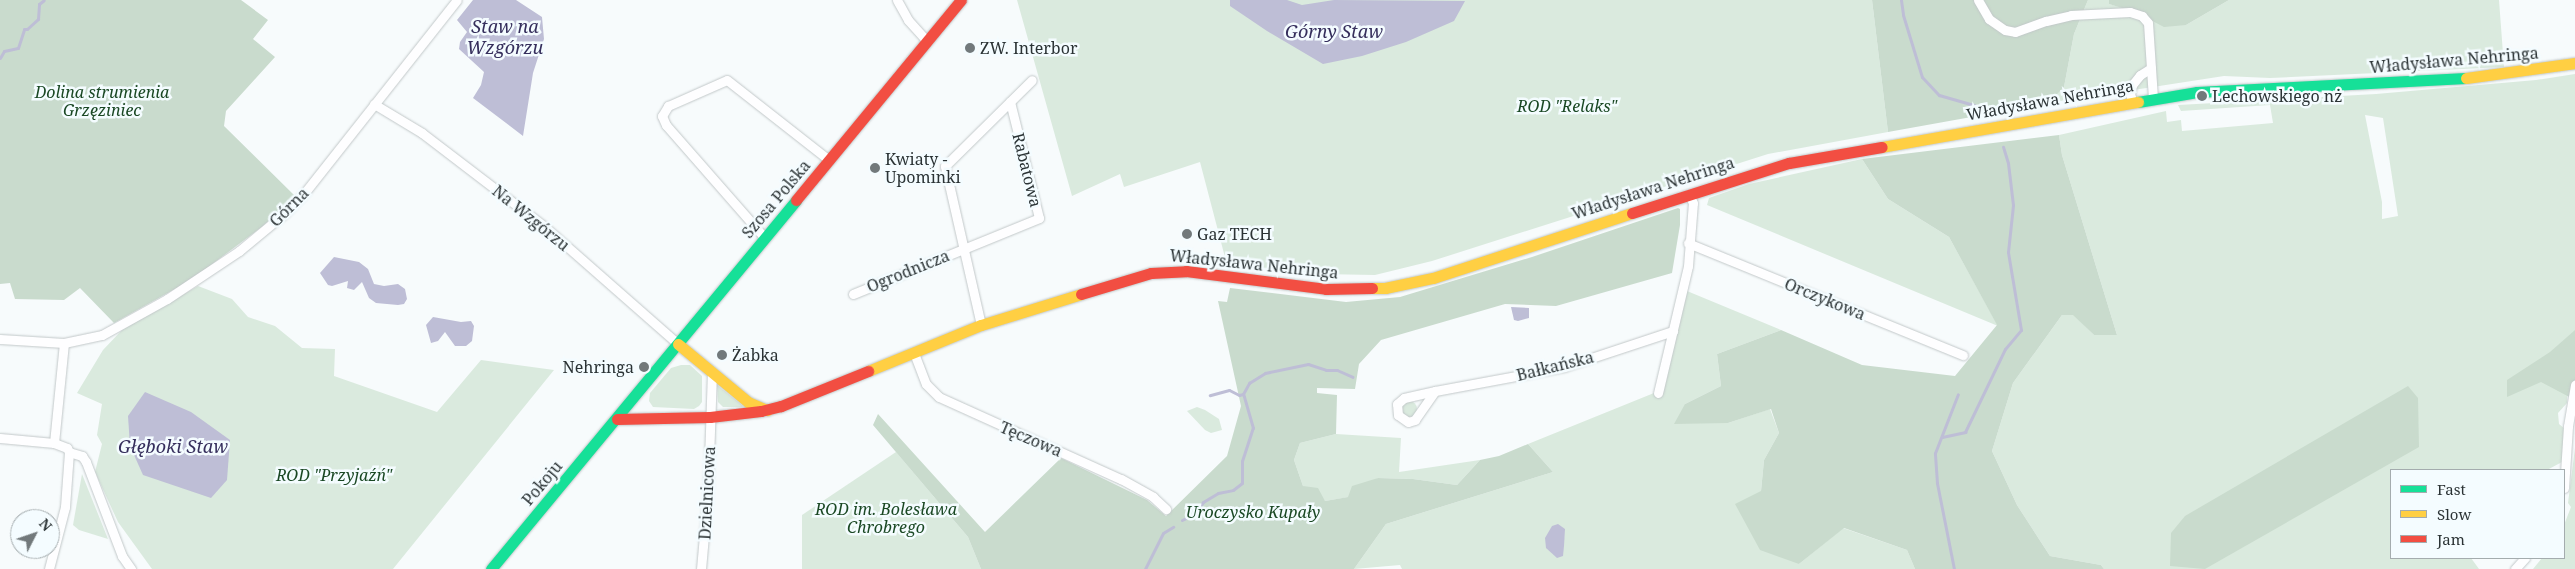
<!DOCTYPE html>
<meta charset="utf-8">
<style>
body{margin:0}
#map{position:relative;width:2575px;height:569px;overflow:hidden;background:#f7fbfc;font-family:"Noto Serif",serif}
div>[style]{position:absolute}
[style*='--x']{left:calc(var(--x)*1px);top:calc(var(--y)*1px);width:calc(var(--w)*1px);rotate:calc(var(--a)*1deg)}
.green>*{inset:0;background:#daeade}
.round{border-radius:50%}
.forest>*{inset:0;background:#c9dbcd}
.water>*{inset:0;background:#bebed6}
.stream>*{height:3px;margin:-1.5px;padding:0 1.5px;transform-origin:1.5px;border-radius:1.5px;background:#bebed6}
.roads{filter:drop-shadow(0 0 1px #c2c8c9) drop-shadow(0 0 1px #c2c8c9)}
.street>*{height:9px;margin:-4.5px;padding:0 4.5px;transform-origin:4.5px;border-radius:4.5px;background:#fefeff}
.fast>*{height:11px;margin:-5.5px;padding:0 5.5px;transform-origin:5.5px;border-radius:5.5px;background:#16e098}
.slow>*{height:11px;margin:-5.5px;padding:0 5.5px;transform-origin:5.5px;border-radius:5.5px;background:#ffcf43}
.jam>*{height:11px;margin:-5.5px;padding:0 5.5px;transform-origin:5.5px;border-radius:5.5px;background:#f24e42}
.dots>*{width:14px;height:14px;translate:-50% -50%;box-sizing:border-box;border:2px solid #f4fcff;border-radius:50%}
span{translate:-50% -50%;white-space:nowrap;text-align:center;line-height:1.15;-webkit-text-stroke:5px #f4fcff;paint-order:stroke}
.poi-label{font-size:16px;color:#2b3335}
.left{translate:0 -50%;text-align:left}
.right{translate:-100% -50%;text-align:right}
.street-label{font-size:16px;color:#2b3335}
.park-label{font-size:16px;color:#1a4824;font-style:italic}
.water-label{font-size:18px;color:#352e5c;font-style:italic}
.legend{position:absolute;left:2390px;top:469px;width:175px;height:90px;box-sizing:border-box;background:#f4fcff;border:1px solid #a4acae;margin:0;padding:6px 9px;list-style:none;font-size:15px;color:#2b3335}
.legend li{display:flex;align-items:center;gap:10px;height:25px}
.legend b{width:25px;border:1px solid #a4acae}
.north{position:absolute;left:10px;top:509px;width:50px;height:50px;box-sizing:border-box;background:#f4fcff;border:1px solid #a4acae;border-radius:50%;rotate:49deg;font-size:14px;font-weight:700;line-height:20px;text-align:center;color:#2b3335}
.north::after{content:'';display:block;margin:auto;width:18px;height:22px;background:#72797b;clip-path:polygon(50% 0,100% 100%,50% 72%,0 100%)}
</style>
<div id="map">
<div class="green">
<div style="clip-path:polygon(1017px 0,1872px 0,1888px 132px,1768px 154px,1432px 261px,1375px 275px,1320px 274px,1227px 265px,1200px 162px,1124px 187px,1120px 174px,1072px 196px)"></div>
<div style="clip-path:polygon(2088px 0,2109px 0,2109px 4px,2186px 25px,2229px 0,2499px 0,2504px 67px,2270px 78px,2224px 76px,2049px 103px,2064px 87px,2074px 34px)"></div>
<div style="clip-path:polygon(evenodd,2575px 74px,2575px 356px,2568px 371px,2567px 403px,2558px 413px,2559px 424px,2565px 429px,2562px 462px,2547px 470px,2391px 470px,2391px 558px,2471px 558px,2479px 569px,2104px 569px,2101px 565px,2050px 556px,2017px 505px,1992px 451px,2013px 383px,2062px 315px,2073px 314px,2094px 335px,2117px 335px,2062px 155px,2059px 135px,2166px 111px,2167px 122px,2181px 120px,2182px 131px,2273px 123px,2270px 105px,2181px 111px,2178px 105px,2376px 94px,2536px 80px,2575px 74px,2365px 115px,2383px 118px,2398px 216px,2382px 219px,2382px 202px,2365px 115px)"></div>
<div style="clip-path:polygon(1862px 159px,1888px 199px,1949px 237px,1998px 326px,1707px 205px,1709px 198px,1749px 184px)"></div>
<div style="clip-path:polygon(198px 286px,232px 299px,248px 317px,275px 326px,302px 348px,335px 349px,334px 376px,437px 412px,481px 360px,554px 370px,393px 569px,152px 569px,118px 522px,95px 472px,102px 444px,97px 435px,102px 404px,77px 393px,103px 350px,122px 330px)"></div>
<div style="clip-path:polygon(1687px 291px,1781px 330px,1717px 354px,1721px 386px,1685px 404px,1728px 423px,1770px 409px,1779px 433px,1764px 460px,1761px 491px,1799px 564px,1843px 528px,1907px 550px,1915px 569px,1402px 569px,1400px 565px,1354px 569px,1386px 524px,1553px 472px,1528px 444px,1654px 393px,1661px 395px)"></div>
<div style="clip-path:polygon(681px 365px,690px 365px,702px 376px,702px 402px,699px 406px,694px 409px,653px 407px,649px 401px,650px 393px,671px 368px)"></div>
<div style="clip-path:polygon(717px 385px,743px 406px,742px 407px,723px 407px,718px 402px)"></div>
<div class="round" style="left:1401px;top:401px;width:16px;height:16px"></div>
<div style="clip-path:polygon(1197px 407px,1205px 410px,1219px 419px,1222px 430px,1211px 433px,1205px 430px,1187px 411px)"></div>
<div style="clip-path:polygon(1336px 434px,1401px 438px,1399px 472px,1480px 460px,1457px 485px,1413px 479px,1378px 478px,1349px 497px,1325px 501px,1303px 486px,1294px 460px,1300px 443px)"></div>
<div style="clip-path:polygon(2575px 448px,2575px 569px,2533px 569px,2542px 558px,2564px 558px,2564px 525px,2571px 507px,2568px 503px)"></div>
<div style="clip-path:polygon(896px 452px,968px 537px,981px 569px,802px 569px,802px 515px)"></div>
<div style="clip-path:polygon(82px 474px,108px 539px,79px 530px,73px 525px)"></div>
</div>
<div class="forest">
<div style="clip-path:polygon(0 0,241px 0,268px 20px,253px 39px,275px 57px,226px 111px,224px 126px,295px 196px,263px 226px,191px 280px,114px 323px,80px 288px,64px 300px,15px 299px,10px 283px,0 284px)"></div>
<div style="clip-path:polygon(1872px 0,2088px 0,2074px 34px,2064px 87px,2049px 103px,1888px 132px)"></div>
<div style="clip-path:polygon(2109px 0,2229px 0,2186px 25px,2164px 27px,2135px 12px,2109px 4px)"></div>
<div style="clip-path:polygon(2059px 135px,2062px 155px,2117px 335px,2094px 335px,2073px 315px,2062px 315px,2013px 383px,1992px 451px,2017px 505px,2050px 556px,2101px 565px,2104px 569px,1915px 569px,1907px 550px,1844px 528px,1799px 564px,1760px 550px,1735px 504px,1761px 491px,1764px 460px,1779px 433px,1771px 409px,1728px 423px,1674px 424px,1685px 404px,1721px 386px,1717px 354px,1781px 330px,1862px 365px,1955px 376px,1997px 325px,1949px 237px,1888px 199px,1862px 159px)"></div>
<div style="clip-path:polygon(1678px 208px,1680px 209px,1680px 225px,1672px 273px,1556px 306px,1505px 304px,1381px 340px,1359px 364px,1355px 389px,1317px 388px,1317px 393px,1337px 395px,1336px 434px,1300px 443px,1294px 460px,1303px 486px,1318px 488px,1325px 501px,1348px 497px,1352px 486px,1378px 478px,1413px 479px,1457px 485px,1480px 460px,1499px 456px,1528px 444px,1553px 472px,1386px 524px,1354px 569px,981px 569px,968px 537px,873px 425px,878px 414px,985px 532px,1061px 458px,1147px 500px,1166px 516px,1227px 456px,1241px 406px,1218px 301px,1227px 302px,1230px 288px,1346px 302px,1400px 297px,1532px 257px)"></div>
<div style="clip-path:polygon(2575px 330px,2575px 400px,2541px 382px,2507px 397px,2507px 380px,2550px 352px)"></div>
<div style="clip-path:polygon(2408px 386px,2418px 398px,2419px 447px,2205px 569px,2170px 566px,2171px 533px,2185px 516px)"></div>
</div>
<div class="water">
<div style="clip-path:polygon(473px 0,516px 0,542px 17px,544px 39px,533px 73px,523px 136px,473px 98px,481px 85px,484px 72px,459px 49px,460px 42px,467px 32px,457px 20px)"></div>
<div style="clip-path:polygon(1230px 0,1287px 0,1302px 5px,1334px 0,1465px 1px,1454px 21px,1406px 42px,1362px 56px,1323px 64px,1267px 31px,1230px 6px)"></div>
<div style="clip-path:polygon(334px 257px,359px 262px,368px 269px,374px 284px,384px 286px,398px 284px,405px 289px,407px 299px,404px 304px,398px 305px,376px 303px,369px 298px,362px 282px,354px 290px,347px 288px,348px 281px,332px 286px,328px 285px,320px 273px)"></div>
<div style="clip-path:polygon(1511px 307px,1529px 308px,1529px 318px,1518px 321px,1514px 320px)"></div>
<div style="clip-path:polygon(433px 317px,461px 322px,471px 321px,474px 326px,472px 341px,466px 346px,455px 346px,445px 332px,438px 341px,431px 343px,426px 325px)"></div>
<div style="clip-path:polygon(145px 392px,191px 412px,230px 440px,227px 480px,211px 498px,143px 475px,130px 446px,128px 416px)"></div>
<div style="clip-path:polygon(1558px 524px,1565px 529px,1564px 546px,1563px 556px,1557px 558px,1546px 548px,1545px 538px,1552px 526px)"></div>
</div>
<div class="stream">
<div style="--x:1901;--y:0;--w:15;--a:82"></div>
<div style="--x:1903;--y:15;--w:65;--a:73"></div>
<div style="--x:1922;--y:77;--w:25;--a:47"></div>
<div style="--x:1939;--y:95;--w:37;--a:16"></div>
<div style="--x:0;--y:58;--w:8;--a:-60"></div>
<div style="--x:4;--y:51;--w:14;--a:-12"></div>
<div style="--x:18;--y:48;--w:20;--a:-72"></div>
<div style="--x:24;--y:29;--w:3;--a:0"></div>
<div style="--x:27;--y:29;--w:15;--a:-42"></div>
<div style="--x:38;--y:19;--w:15;--a:-86"></div>
<div style="--x:39;--y:4;--w:6;--a:-39"></div>
<div style="--x:1243;--y:394;--w:13;--a:-61"></div>
<div style="--x:1249;--y:383;--w:19;--a:-32"></div>
<div style="--x:1265;--y:373;--w:44;--a:-11.8"></div>
<div style="--x:1308;--y:364;--w:19;--a:18"></div>
<div style="--x:1326;--y:370;--w:11;--a:0"></div>
<div style="--x:1337;--y:370;--w:17;--a:24"></div>
<div style="--x:1942;--y:437;--w:24;--a:-12"></div>
<div style="--x:1965;--y:432;--w:92;--a:-64.3"></div>
<div style="--x:2005;--y:349;--w:25;--a:-50"></div>
<div style="--x:2021;--y:330;--w:79;--a:-99.5"></div>
<div style="--x:2008;--y:252;--w:47;--a:-83.9"></div>
<div style="--x:2013;--y:205;--w:42;--a:-96.8"></div>
<div style="--x:2008;--y:163;--w:17;--a:-107"></div>
<div style="--x:1182;--y:520;--w:13;--a:-27"></div>
<div style="--x:1194;--y:514;--w:15;--a:-53"></div>
<div style="--x:1203;--y:502;--w:17;--a:-31"></div>
<div style="--x:1218;--y:493;--w:15;--a:-11"></div>
<div style="--x:1233;--y:490;--w:11;--a:-38"></div>
<div style="--x:1242;--y:483;--w:22;--a:-90"></div>
<div style="--x:1242;--y:461;--w:35;--a:-72"></div>
<div style="--x:1253;--y:428;--w:35;--a:-106"></div>
<div style="--x:1243;--y:394;--w:4;--a:166"></div>
<div style="--x:1239;--y:395;--w:11;--a:-153"></div>
<div style="--x:1229;--y:390;--w:20;--a:165"></div>
<div style="--x:1145;--y:569;--w:40;--a:-63.4"></div>
<div style="--x:1163;--y:533;--w:12;--a:-31"></div>
<div style="--x:1954;--y:569;--w:88;--a:-101.2"></div>
<div style="--x:1937;--y:483;--w:30;--a:-94"></div>
<div style="--x:1935;--y:453;--w:63;--a:-68.7"></div>
</div>
<div class="roads">
<div class="street">
<div style="--x:897;--y:0;--w:23;--a:61"></div>
<div style="--x:908;--y:20;--w:28;--a:48"></div>
<div style="--x:1978;--y:0;--w:22;--a:60"></div>
<div style="--x:1989;--y:19;--w:19;--a:35"></div>
<div style="--x:2005;--y:30;--w:10;--a:11"></div>
<div style="--x:2015;--y:32;--w:33;--a:-20"></div>
<div style="--x:2046;--y:21;--w:26;--a:-13"></div>
<div style="--x:2071;--y:15;--w:59;--a:-2.9"></div>
<div style="--x:2130;--y:12;--w:13;--a:18"></div>
<div style="--x:2142;--y:16;--w:9;--a:49"></div>
<div style="--x:2148;--y:23;--w:76;--a:86.2"></div>
<div style="--x:2133;--y:102;--w:9;--a:-111"></div>
<div style="--x:2130;--y:94;--w:9;--a:-77"></div>
<div style="--x:2132;--y:85;--w:13;--a:-51"></div>
<div style="--x:2140;--y:75;--w:13;--a:-32"></div>
<div style="--x:374;--y:104;--w:56;--a:31.1"></div>
<div style="--x:422;--y:133;--w:155;--a:37.4"></div>
<div style="--x:545;--y:227;--w:177;--a:41.3"></div>
<div style="--x:764;--y:237;--w:149;--a:-131.2"></div>
<div style="--x:666;--y:125;--w:10;--a:-114"></div>
<div style="--x:662;--y:116;--w:12;--a:-59"></div>
<div style="--x:668;--y:106;--w:64;--a:-23.8"></div>
<div style="--x:727;--y:80;--w:130;--a:38.1"></div>
<div style="--x:1688;--y:243;--w:297;--a:22.2"></div>
<div style="--x:853;--y:294;--w:201;--a:-22.2"></div>
<div style="--x:1039;--y:218;--w:120;--a:-104"></div>
<div style="--x:981;--y:325;--w:163;--a:-102.8"></div>
<div style="--x:945;--y:166;--w:122;--a:-44.7"></div>
<div style="--x:0;--y:339;--w:64;--a:3.6"></div>
<div style="--x:64;--y:343;--w:39;--a:-12"></div>
<div style="--x:102;--y:335;--w:74;--a:-29"></div>
<div style="--x:167;--y:299;--w:87;--a:-33.7"></div>
<div style="--x:239;--y:251;--w:60;--a:-39.6"></div>
<div style="--x:285;--y:213;--w:30;--a:-46"></div>
<div style="--x:306;--y:191;--w:243;--a:-51.7"></div>
<div style="--x:914;--y:353;--w:33;--a:69"></div>
<div style="--x:926;--y:384;--w:18;--a:45"></div>
<div style="--x:939;--y:397;--w:200;--a:24.3"></div>
<div style="--x:1121;--y:479;--w:37;--a:29"></div>
<div style="--x:1153;--y:497;--w:18;--a:43"></div>
<div style="--x:1435;--y:391;--w:35;--a:125"></div>
<div style="--x:1415;--y:420;--w:7;--a:164"></div>
<div style="--x:1408;--y:422;--w:12;--a:-145"></div>
<div style="--x:1398;--y:415;--w:11;--a:-95"></div>
<div style="--x:1397;--y:404;--w:9;--a:-41"></div>
<div style="--x:1404;--y:398;--w:32;--a:-13"></div>
<div style="--x:1435;--y:391;--w:131;--a:-10.5"></div>
<div style="--x:1564;--y:367;--w:115;--a:-18.3"></div>
<div style="--x:1658;--y:393;--w:130;--a:-76.7"></div>
<div style="--x:1688;--y:266;--w:63;--a:-85.5"></div>
<div style="--x:1693;--y:203;--w:10;--a:-114"></div>
<div style="--x:0;--y:438;--w:54;--a:5.3"></div>
<div style="--x:54;--y:443;--w:14;--a:21"></div>
<div style="--x:67;--y:448;--w:4;--a:63"></div>
<div style="--x:69;--y:452;--w:55;--a:94.2"></div>
<div style="--x:65;--y:507;--w:64;--a:104.5"></div>
<div style="--x:54;--y:443;--w:100;--a:-84.3"></div>
<div style="--x:69;--y:452;--w:14;--a:17"></div>
<div style="--x:82;--y:456;--w:7;--a:56"></div>
<div style="--x:86;--y:462;--w:101;--a:69"></div>
<div style="--x:122;--y:556;--w:16;--a:55"></div>
<div style="--x:2564;--y:488;--w:62;--a:-86.3"></div>
<div style="--x:2568;--y:426;--w:42;--a:-80.3"></div>
<div style="--x:701;--y:569;--w:78;--a:-84.9"></div>
<div style="--x:708;--y:491;--w:120;--a:-88.1"></div>
<div style="--x:2515;--y:569;--w:15;--a:-48"></div>
</div>
<div class="fast">
<div style="--x:2138;--y:102;--w:60;--a:-9.6"></div>
<div style="--x:2197;--y:92;--w:269;--a:-3"></div>
<div style="--x:491;--y:569;--w:479;--a:-50.4"></div>
</div>
<div class="slow">
<div style="--x:2466;--y:78;--w:110;--a:-7.8"></div>
<div style="--x:1882;--y:147;--w:260;--a:-10"></div>
<div style="--x:1372;--y:288;--w:13;--a:0"></div>
<div style="--x:1385;--y:288;--w:49;--a:-11.8"></div>
<div style="--x:1433;--y:278;--w:209;--a:-18.1"></div>
<div style="--x:678;--y:344;--w:91;--a:39.6"></div>
<div style="--x:748;--y:402;--w:21;--a:23"></div>
<div style="--x:868;--y:371;--w:122;--a:-22.2"></div>
<div style="--x:981;--y:325;--w:105;--a:-17.2"></div>
</div>
<div class="jam">
<div style="--x:796;--y:200;--w:259;--a:-50.5"></div>
<div style="--x:1632;--y:213;--w:165;--a:-17.7"></div>
<div style="--x:1789;--y:163;--w:94;--a:-9.8"></div>
<div style="--x:1081;--y:294;--w:73;--a:-16.7"></div>
<div style="--x:1151;--y:273;--w:35;--a:-3"></div>
<div style="--x:1186;--y:271;--w:141;--a:7.3"></div>
<div style="--x:1326;--y:289;--w:46;--a:-1.2"></div>
<div style="--x:617;--y:419;--w:93;--a:-1.2"></div>
<div style="--x:710;--y:417;--w:51;--a:-6.7"></div>
<div style="--x:761;--y:411;--w:21;--a:-14"></div>
<div style="--x:781;--y:406;--w:94;--a:-21.9"></div>
</div>
</div>
<div class="dots">
<div style="left:970px;top:48px;background:#72797b"></div>
<div style="left:2202px;top:96px;background:#72797b"></div>
<div style="left:875px;top:168px;background:#72797b"></div>
<div style="left:1187px;top:234px;background:#72797b"></div>
<div style="left:722px;top:355px;background:#72797b"></div>
<div style="left:644px;top:367px;background:#72797b"></div>
</div>
<div class="poi-label">
<span class="left" style="left:980px;top:48px">ZW. Interbor</span>
<span class="left" style="left:2212px;top:96px">Lechowskiego nż</span>
<span class="left" style="left:885px;top:168px">Kwiaty -<br>Upominki</span>
<span class="left" style="left:1197px;top:234px">Gaz TECH</span>
<span class="left" style="left:732px;top:355px">Żabka</span>
<span class="right" style="left:634px;top:367px">Nehringa</span>
</div>
<div class="street-label">
<span style="left:2454px;top:60px;rotate:-5deg">Władysława Nehringa</span>
<span style="left:2050px;top:100px;rotate:-10deg">Władysława Nehringa</span>
<span style="left:1027px;top:170px;rotate:76deg">Rabatowa</span>
<span style="left:1653px;top:188px;rotate:-18deg">Władysława Nehringa</span>
<span style="left:776px;top:199px;rotate:-50deg">Szosa Polska</span>
<span style="left:289px;top:207px;rotate:-45deg">Górna</span>
<span style="left:531px;top:218px;rotate:39deg">Na Wzgórzu</span>
<span style="left:1254px;top:264px;rotate:6deg">Władysława Nehringa</span>
<span style="left:908px;top:271px;rotate:-22deg">Ogrodnicza</span>
<span style="left:1825px;top:299px;rotate:22deg">Orczykowa</span>
<span style="left:1555px;top:366px;rotate:-14deg">Bałkańska</span>
<span style="left:1031px;top:439px;rotate:23deg">Tęczowa</span>
<span style="left:542px;top:483px;rotate:-50deg">Pokoju</span>
<span style="left:707px;top:493px;rotate:-87deg">Dzielnicowa</span>
</div>
<div class="park-label">
<span style="left:102px;top:101px">Dolina strumienia<br>Grzęziniec</span>
<span style="left:1567px;top:106px">ROD "Relaks"</span>
<span style="left:334px;top:475px">ROD "Przyjaźń"</span>
<span style="left:886px;top:518px">ROD im. Bolesława<br>Chrobrego</span>
<span style="left:1253px;top:512px">Uroczysko Kupały</span>
</div>
<div class="water-label">
<span style="left:505px;top:37px">Staw na<br>Wzgórzu</span>
<span style="left:1334px;top:31px">Górny Staw</span>
<span style="left:173px;top:446px">Głęboki Staw</span>
</div>
<ul class="legend">
<li><b style="height:6px;background:#16e098"></b>Fast</li>
<li><b style="height:6px;background:#ffcf43"></b>Slow</li>
<li><b style="height:6px;background:#f24e42"></b>Jam</li>
</ul>
<div class="north">N</div>
</div>
